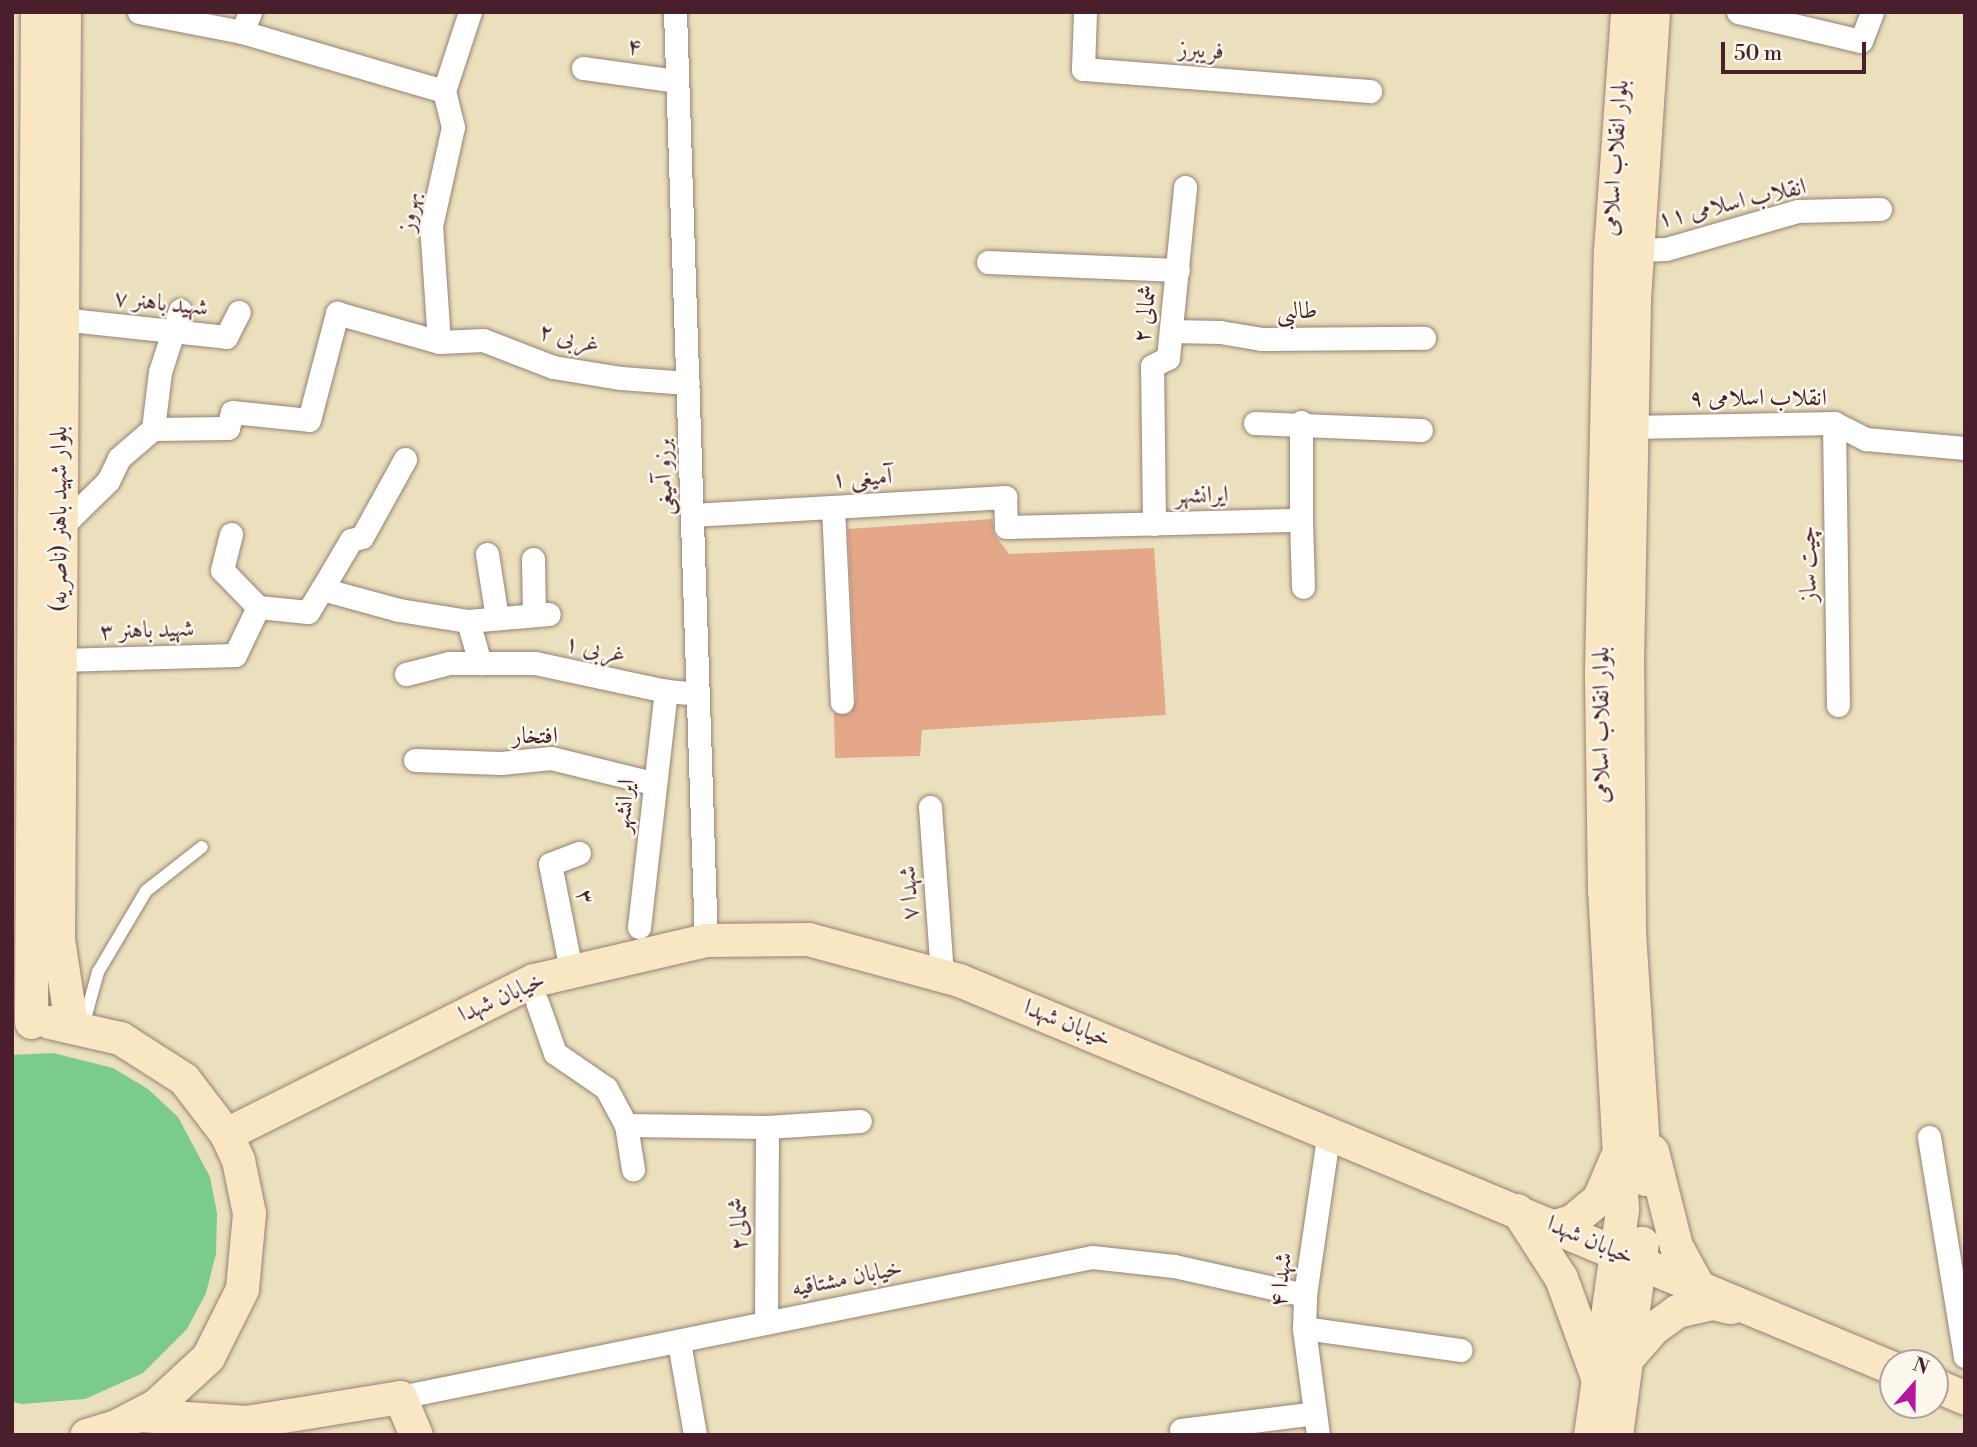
<!DOCTYPE html>
<meta charset="utf-8">
<style>
body{margin:0}
#map{position:relative;width:1977px;height:1447px;overflow:hidden;background:#eae0bd;font-family:"Libre Bodoni",Amiri,serif}
div>[style]{position:absolute}
[style*='--x']{left:calc(var(--x)*1px);top:calc(var(--y)*1px);width:calc(var(--w)*1px);rotate:calc(var(--a)*1deg)}
.green>*{inset:0;background:#7acb8c}
.building>*{inset:0;background:#e4a789}
.roads{filter:drop-shadow(0 0 2px #9a8074) drop-shadow(0 0 2px #9a8074)}
.service>*{height:12px;margin:-6px;padding:0 6px;transform-origin:6px;border-radius:6px;background:#fff}
.minor>*{height:23px;margin:-11.5px;padding:0 11.5px;transform-origin:11.5px;border-radius:11.5px;background:#fff}
.secondary>*{height:33px;margin:-16.5px;padding:0 16.5px;transform-origin:16.5px;border-radius:16.5px;background:#f9e7c3}
span{translate:-50% -50%;white-space:nowrap;text-align:center;line-height:1.15;-webkit-text-stroke:5px #fbf7ec;paint-order:stroke}
.street-label{font-size:24px;color:#4a1f2b}
.frame{position:absolute;inset:0;border:14px solid #4a1f2b;pointer-events:none}
.north{position:absolute;left:1879px;top:1349px;width:70px;height:70px;box-sizing:border-box;background:#fbf7ec;border:2px solid #b4a19f;border-radius:50%;rotate:21deg;font-size:19px;font-weight:700;line-height:28px;text-align:center;color:#4a1f2b}
.north::after{content:'';display:block;margin:auto;width:24px;height:32px;background:#b5179e;clip-path:polygon(50% 0,100% 100%,50% 72%,0 100%)}
.scale{position:absolute;left:1721px;top:42px;width:145px;height:32px;box-sizing:border-box;border:4px solid #4a1f2b;border-top:0;padding-left:9px;font-size:21px;line-height:24px;white-space:nowrap;color:#4a1f2b;-webkit-text-stroke:5px #fbf7ec;paint-order:stroke}
</style>
<div id="map">
<div class="green">
<div style="clip-path:polygon(53px 1053px,113px 1068px,148px 1089px,178px 1117px,210px 1177px,217px 1213px,216px 1254px,206px 1293px,187px 1329px,143px 1373px,85px 1399px,22px 1404px,12px 1402px,12px 1055px)"></div>
</div>
<div class="building">
<div style="clip-path:polygon(992px 519px,994px 534px,1009px 554px,1154px 548px,1166px 715px,922px 730px,920px 756px,835px 758px,834px 713px,849px 714px,856px 701px,848px 529px)"></div>
</div>
<div class="roads">
<div class="service">
<div style="--x:83;--y:1026;--w:56;--a:-74.5"></div>
<div style="--x:98;--y:972;--w:94;--a:-59.3"></div>
<div style="--x:146;--y:891;--w:71;--a:-38.2"></div>
</div>
<div class="minor">
<div style="--x:139;--y:12;--w:105;--a:11"></div>
<div style="--x:242;--y:32;--w:210;--a:16.3"></div>
<div style="--x:675;--y:12;--w:929;--a:88.09"></div>
<div style="--x:1085;--y:12;--w:57;--a:92"></div>
<div style="--x:1083;--y:69;--w:288;--a:4.4"></div>
<div style="--x:1738;--y:12;--w:126;--a:13.3"></div>
<div style="--x:1861;--y:41;--w:31;--a:-69"></div>
<div style="--x:242;--y:32;--w:22;--a:-68"></div>
<div style="--x:583;--y:68;--w:95;--a:7.9"></div>
<div style="--x:444;--y:91;--w:83;--a:-71.8"></div>
<div style="--x:1637;--y:250;--w:29;--a:-2"></div>
<div style="--x:1666;--y:249;--w:137;--a:-16.1"></div>
<div style="--x:1798;--y:211;--w:82;--a:-1.4"></div>
<div style="--x:988;--y:262;--w:190;--a:2.4"></div>
<div style="--x:61;--y:319;--w:166;--a:6.2"></div>
<div style="--x:226;--y:337;--w:28;--a:-63"></div>
<div style="--x:1171;--y:331;--w:49;--a:1.2"></div>
<div style="--x:1220;--y:332;--w:43;--a:9.5"></div>
<div style="--x:1262;--y:339;--w:162;--a:-0.4"></div>
<div style="--x:439;--y:342;--w:116;--a:-93.9"></div>
<div style="--x:431;--y:226;--w:101;--a:-77.5"></div>
<div style="--x:453;--y:127;--w:37;--a:-104"></div>
<div style="--x:1255;--y:423;--w:166;--a:2.4"></div>
<div style="--x:1834;--y:423;--w:282;--a:89.2"></div>
<div style="--x:1631;--y:427;--w:203;--a:-1.1"></div>
<div style="--x:1834;--y:423;--w:36;--a:27"></div>
<div style="--x:1866;--y:439;--w:99;--a:5.2"></div>
<div style="--x:153;--y:429;--w:57;--a:-83"></div>
<div style="--x:160;--y:372;--w:65;--a:-72.1"></div>
<div style="--x:833;--y:507;--w:195;--a:87.4"></div>
<div style="--x:692;--y:515;--w:314;--a:-3.3"></div>
<div style="--x:1005;--y:497;--w:30;--a:88"></div>
<div style="--x:1006;--y:527;--w:295;--a:-1.4"></div>
<div style="--x:1301;--y:520;--w:98;--a:-90"></div>
<div style="--x:1301;--y:520;--w:67;--a:88.3"></div>
<div style="--x:1154;--y:524;--w:158;--a:-90.7"></div>
<div style="--x:1152;--y:366;--w:18;--a:-27"></div>
<div style="--x:1168;--y:358;--w:172;--a:-84.3"></div>
<div style="--x:60;--y:528;--w:67;--a:-44.4"></div>
<div style="--x:108;--y:481;--w:25;--a:-64"></div>
<div style="--x:119;--y:458;--w:45;--a:-40.5"></div>
<div style="--x:153;--y:429;--w:75;--a:-0.8"></div>
<div style="--x:228;--y:428;--w:16;--a:-76"></div>
<div style="--x:232;--y:412;--w:77;--a:5.9"></div>
<div style="--x:309;--y:420;--w:111;--a:-75.3"></div>
<div style="--x:337;--y:313;--w:106;--a:15.9"></div>
<div style="--x:439;--y:342;--w:44;--a:-2.6"></div>
<div style="--x:483;--y:340;--w:75;--a:21.1"></div>
<div style="--x:553;--y:367;--w:69;--a:9.2"></div>
<div style="--x:621;--y:378;--w:67;--a:4.3"></div>
<div style="--x:231;--y:534;--w:37;--a:104"></div>
<div style="--x:222;--y:570;--w:52;--a:45.8"></div>
<div style="--x:487;--y:554;--w:65;--a:81.1"></div>
<div style="--x:533;--y:559;--w:56;--a:89"></div>
<div style="--x:322;--y:589;--w:57;--a:-59.4"></div>
<div style="--x:351;--y:540;--w:11;--a:-15"></div>
<div style="--x:362;--y:537;--w:89;--a:-61.1"></div>
<div style="--x:468;--y:621;--w:44;--a:74.1"></div>
<div style="--x:60;--y:660;--w:175;--a:-1.6"></div>
<div style="--x:235;--y:655;--w:53;--a:-64.4"></div>
<div style="--x:258;--y:607;--w:50;--a:5.7"></div>
<div style="--x:308;--y:612;--w:27;--a:-59"></div>
<div style="--x:322;--y:589;--w:80;--a:15.3"></div>
<div style="--x:399;--y:610;--w:70;--a:9.1"></div>
<div style="--x:468;--y:621;--w:81;--a:-4.9"></div>
<div style="--x:406;--y:674;--w:44;--a:-14.3"></div>
<div style="--x:449;--y:663;--w:86;--a:0"></div>
<div style="--x:535;--y:663;--w:134;--a:12.1"></div>
<div style="--x:666;--y:691;--w:32;--a:5"></div>
<div style="--x:415;--y:760;--w:86;--a:2"></div>
<div style="--x:501;--y:763;--w:50;--a:-5.7"></div>
<div style="--x:551;--y:758;--w:105;--a:13.8"></div>
<div style="--x:930;--y:807;--w:169;--a:85.9"></div>
<div style="--x:639;--y:927;--w:238;--a:-83.5"></div>
<div style="--x:571;--y:970;--w:108;--a:-101.2"></div>
<div style="--x:550;--y:864;--w:31;--a:-21"></div>
<div style="--x:537;--y:1002;--w:54;--a:70.6"></div>
<div style="--x:555;--y:1053;--w:62;--a:34.5"></div>
<div style="--x:606;--y:1088;--w:42;--a:61.6"></div>
<div style="--x:626;--y:1125;--w:45;--a:81"></div>
<div style="--x:626;--y:1125;--w:141;--a:0.8"></div>
<div style="--x:767;--y:1127;--w:93;--a:-3.7"></div>
<div style="--x:1929;--y:1137;--w:222;--a:80.7"></div>
<div style="--x:766;--y:1322;--w:195;--a:-89.7"></div>
<div style="--x:1304;--y:1328;--w:158;--a:8"></div>
<div style="--x:679;--y:1342;--w:94;--a:80.2"></div>
<div style="--x:400;--y:1397;--w:706;--a:-11.44"></div>
<div style="--x:1092;--y:1257;--w:82;--a:6.3"></div>
<div style="--x:1174;--y:1266;--w:134;--a:12.5"></div>
<div style="--x:1181;--y:1430;--w:135;--a:-7.2"></div>
<div style="--x:1318;--y:1435;--w:108;--a:-97.5"></div>
<div style="--x:1304;--y:1328;--w:33;--a:-88"></div>
<div style="--x:1305;--y:1295;--w:166;--a:-81.7"></div>
</div>
<div class="secondary">
<div style="--x:64;--y:12;--w:927;--a:90.37"></div>
<div style="--x:58;--y:939;--w:86;--a:81.3"></div>
<div style="--x:31;--y:1022;--w:1010;--a:-89.66"></div>
<div style="--x:49;--y:1022;--w:73;--a:12.7"></div>
<div style="--x:120;--y:1038;--w:76;--a:32.6"></div>
<div style="--x:184;--y:1079;--w:69;--a:52.6"></div>
<div style="--x:226;--y:1134;--w:29;--a:65"></div>
<div style="--x:238;--y:1160;--w:54;--a:78.3"></div>
<div style="--x:249;--y:1213;--w:76;--a:95.3"></div>
<div style="--x:242;--y:1289;--w:76;--a:116.6"></div>
<div style="--x:208;--y:1357;--w:71;--a:137.3"></div>
<div style="--x:156;--y:1405;--w:45;--a:152.3"></div>
<div style="--x:116;--y:1426;--w:31;--a:163"></div>
<div style="--x:226;--y:1134;--w:344;--a:-26.6"></div>
<div style="--x:534;--y:980;--w:177;--a:-13.1"></div>
<div style="--x:706;--y:940;--w:102;--a:-0.6"></div>
<div style="--x:808;--y:939;--w:156;--a:15.2"></div>
<div style="--x:959;--y:980;--w:1011;--a:22.56"></div>
<div style="--x:1652;--y:1151;--w:98;--a:75.8"></div>
<div style="--x:1676;--y:1246;--w:46;--a:61.2"></div>
<div style="--x:1645;--y:1179;--w:251;--a:-93.7"></div>
<div style="--x:1629;--y:929;--w:265;--a:-90.4"></div>
<div style="--x:1627;--y:664;--w:365;--a:-88.9"></div>
<div style="--x:1634;--y:299;--w:288;--a:-86.2"></div>
<div style="--x:1517;--y:1210;--w:81;--a:57.1"></div>
<div style="--x:1561;--y:1278;--w:105;--a:70"></div>
<div style="--x:1554;--y:1226;--w:19;--a:-16"></div>
<div style="--x:1572;--y:1221;--w:35;--a:-40"></div>
<div style="--x:1599;--y:1198;--w:43;--a:-67"></div>
<div style="--x:1628;--y:1357;--w:37;--a:-49"></div>
<div style="--x:1652;--y:1329;--w:31;--a:-36"></div>
<div style="--x:1677;--y:1311;--w:37;--a:-13"></div>
<div style="--x:1713;--y:1303;--w:18;--a:13"></div>
<div style="--x:1935;--y:1385;--w:33;--a:23"></div>
<div style="--x:140;--y:1415;--w:106;--a:3.8"></div>
<div style="--x:246;--y:1422;--w:156;--a:-9.2"></div>
<div style="--x:400;--y:1397;--w:41;--a:67.2"></div>
<div style="--x:1590;--y:1435;--w:228;--a:-81.9"></div>
<div style="--x:1622;--y:1209;--w:319;--a:-93.2"></div>
<div style="--x:1604;--y:891;--w:220;--a:-90.8"></div>
<div style="--x:1601;--y:671;--w:420;--a:-88.8"></div>
<div style="--x:1610;--y:251;--w:240;--a:-85.9"></div>
<div style="--x:1616;--y:1435;--w:194;--a:-82.3"></div>
</div>
</div>
<div class="street-label">
<span style="left:634px;top:48px;rotate:8deg">۴</span>
<span style="left:1201px;top:51px;rotate:4deg">فریبرز</span>
<span style="left:1616px;top:158px;rotate:-86deg">بلوار انقلاب اسلامی</span>
<span style="left:1732px;top:204px;rotate:-13deg">انقلاب اسلامی ۱۱</span>
<span style="left:410px;top:212px;rotate:-83deg">بهروز</span>
<span style="left:161px;top:304px;rotate:6deg">شهید باهنر ۷</span>
<span style="left:1297px;top:312px;rotate:-2deg">طالبی</span>
<span style="left:1146px;top:314px;rotate:-83deg">۲ شمالی</span>
<span style="left:569px;top:339px;rotate:14deg">۲ غربی</span>
<span style="left:1758px;top:399px">انقلاب اسلامی ۹</span>
<span style="left:665px;top:477px;rotate:-92deg">برزو آمیغی</span>
<span style="left:862px;top:479px;rotate:-3deg">آمیغی ۱</span>
<span style="left:1202px;top:496px;rotate:-1deg">ایرانشهر</span>
<span style="left:60px;top:519px;rotate:-90deg">بلوار شهید باهنر (ناصریه)</span>
<span style="left:1809px;top:564px;rotate:-91deg">چیت ساز</span>
<span style="left:147px;top:631px;rotate:-2deg">شهید باهنر ۳</span>
<span style="left:595px;top:650px;rotate:12deg">۱ غربی</span>
<span style="left:1602px;top:725px;rotate:-90deg">بلوار انقلاب اسلامی</span>
<span style="left:535px;top:737px">افتخار</span>
<span style="left:625px;top:806px;rotate:-84deg">ایرانشهر</span>
<span style="left:910px;top:893px;rotate:-94deg">شهدا ۷</span>
<span style="left:584px;top:897px;rotate:79deg">۳</span>
<span style="left:502px;top:998px;rotate:-24deg">خیابان شهدا</span>
<span style="left:1067px;top:1024px;rotate:22deg">خیابان شهدا</span>
<span style="left:740px;top:1224px;rotate:-90deg">شمالی۲</span>
<span style="left:1590px;top:1241px;rotate:23deg">خیابان شهدا</span>
<span style="left:847px;top:1279px;rotate:-11deg">خیابان مشتاقیه</span>
<span style="left:1282px;top:1280px;rotate:-84deg">شهدا ۴</span>
</div>
<div class="frame"></div>
<div class="north">N</div>
<div class="scale">50 m</div>
</div>
